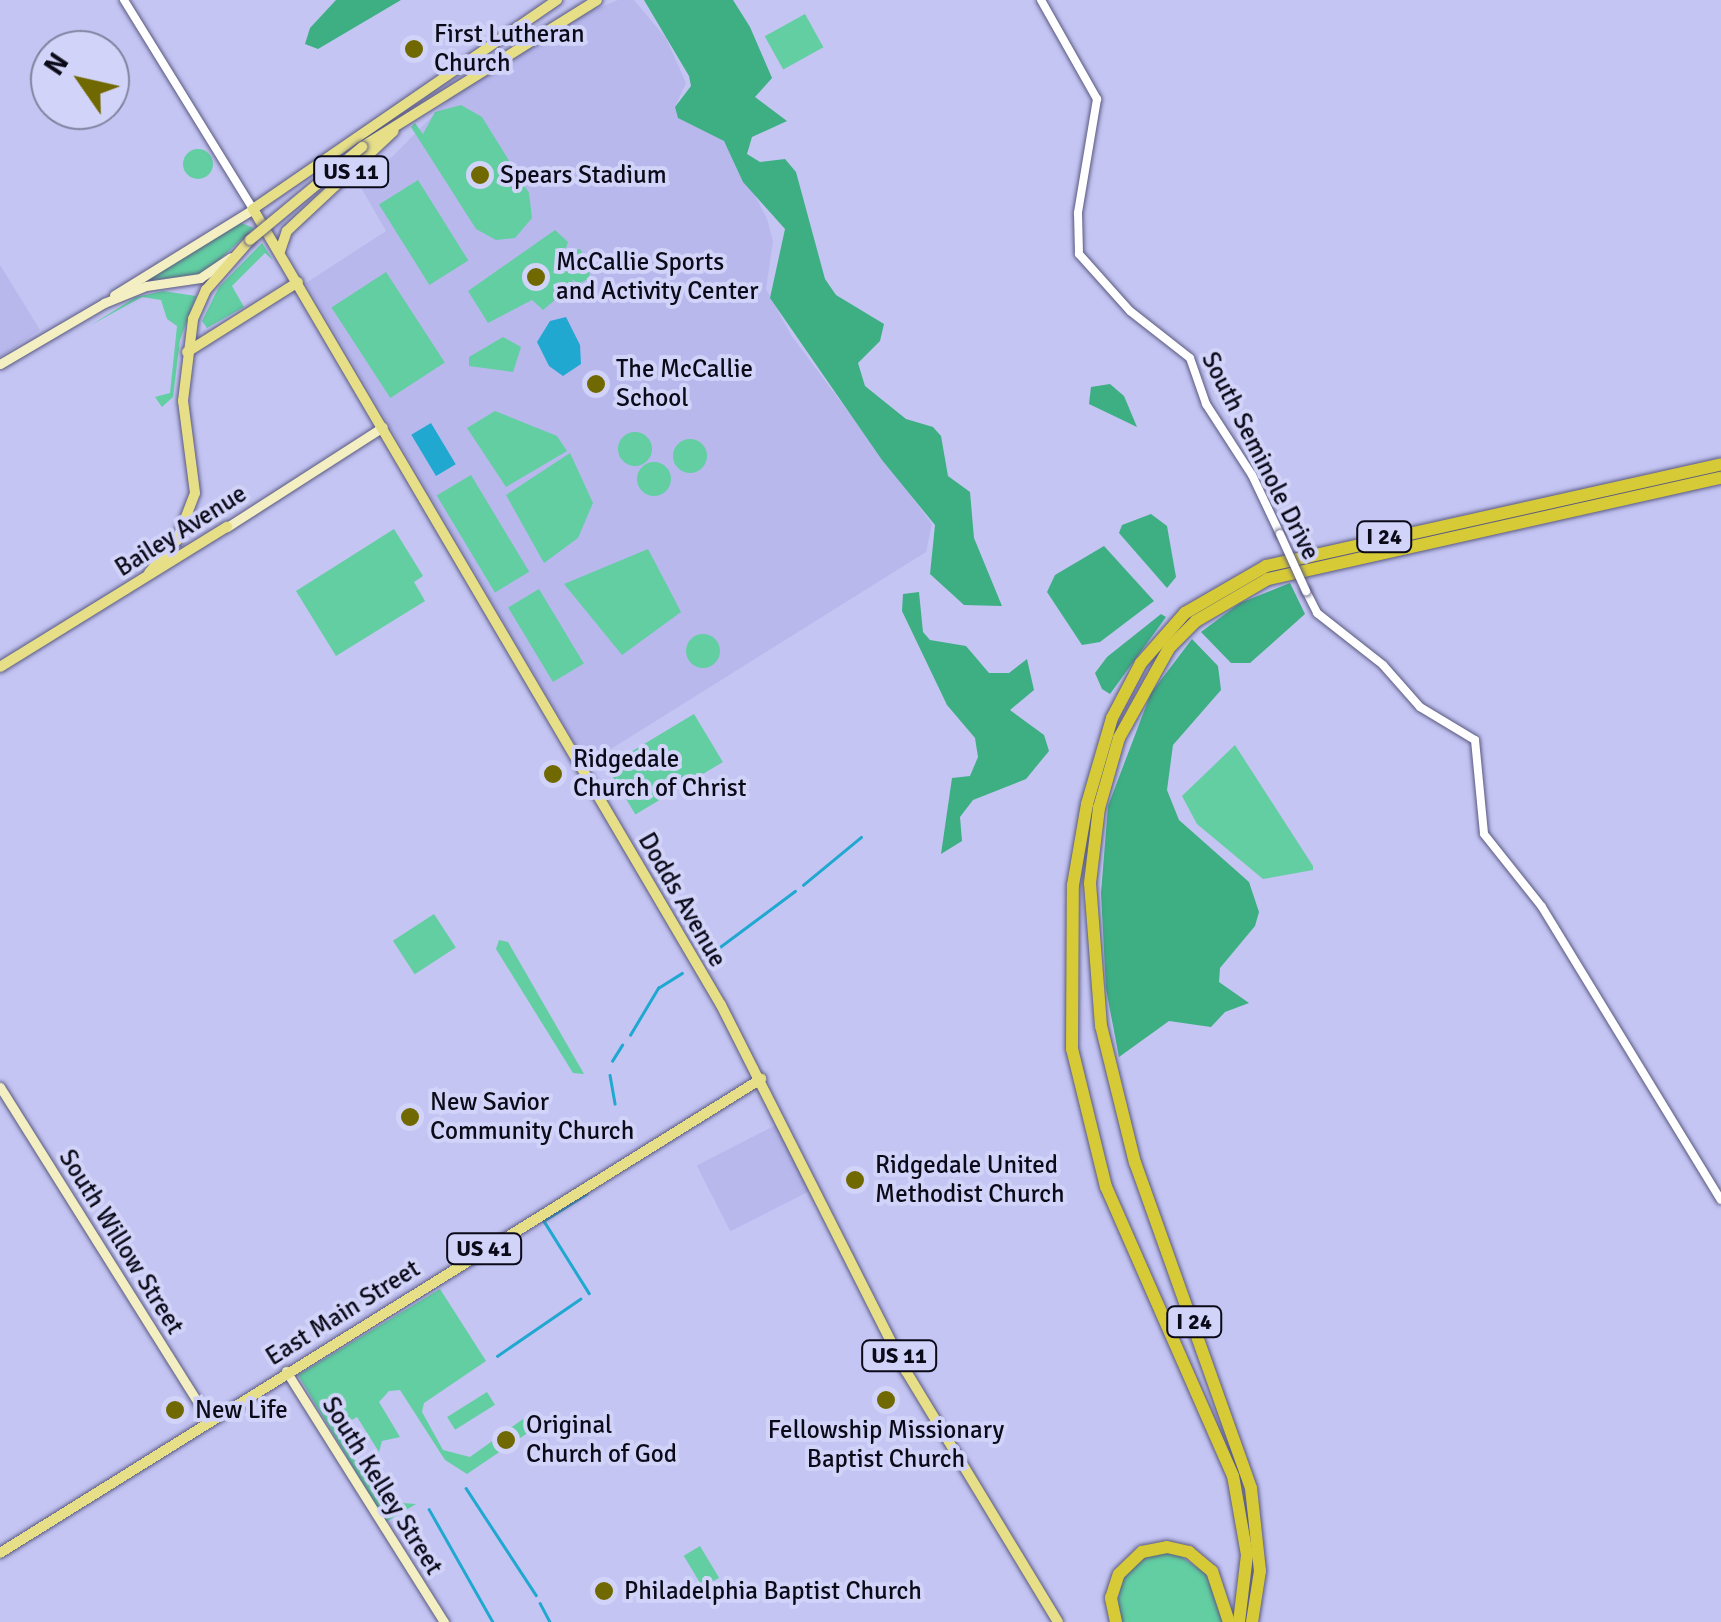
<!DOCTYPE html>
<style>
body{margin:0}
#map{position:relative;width:1721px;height:1622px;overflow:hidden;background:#c4c5f3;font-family:Signika,sans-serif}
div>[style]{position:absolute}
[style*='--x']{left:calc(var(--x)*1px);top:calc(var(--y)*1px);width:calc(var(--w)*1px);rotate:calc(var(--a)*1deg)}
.built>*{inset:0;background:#b8b8ed;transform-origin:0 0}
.green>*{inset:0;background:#62cea2;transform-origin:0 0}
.round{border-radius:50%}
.forest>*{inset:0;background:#3daf83}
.water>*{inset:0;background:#20a8d0;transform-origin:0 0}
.stream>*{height:2.5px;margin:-1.25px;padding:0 1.25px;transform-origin:1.25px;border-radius:1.25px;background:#20a8d0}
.roads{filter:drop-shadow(0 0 2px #595981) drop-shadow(0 0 2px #595981)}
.tertiary>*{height:8px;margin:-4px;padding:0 4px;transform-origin:4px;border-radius:4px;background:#fff}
.secondary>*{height:9px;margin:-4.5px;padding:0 4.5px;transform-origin:4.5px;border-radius:4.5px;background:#f3efc3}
.primary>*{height:10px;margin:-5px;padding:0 5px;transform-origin:5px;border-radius:5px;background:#e7df87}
.motorway>*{height:12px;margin:-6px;padding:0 6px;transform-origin:6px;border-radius:6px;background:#d7ca37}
.bridges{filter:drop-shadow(0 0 2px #595981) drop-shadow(0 0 2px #595981)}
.tertiary-bridge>*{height:8px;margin:-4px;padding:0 4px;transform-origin:4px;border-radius:4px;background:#fff}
.primary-bridge>*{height:10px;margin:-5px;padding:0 5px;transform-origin:5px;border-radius:5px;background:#e7df87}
.dots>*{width:28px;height:28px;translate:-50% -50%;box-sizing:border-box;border:5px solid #d2d3f8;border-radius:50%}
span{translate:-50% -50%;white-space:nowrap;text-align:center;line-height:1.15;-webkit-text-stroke:8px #d2d3f8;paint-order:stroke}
.shield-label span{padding:2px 8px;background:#d2d3f8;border:2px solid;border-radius:8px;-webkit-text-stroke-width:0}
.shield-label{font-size:22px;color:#0b0a19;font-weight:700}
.poi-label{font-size:25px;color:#0b0a19}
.left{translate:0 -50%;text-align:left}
.street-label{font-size:25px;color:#0b0a19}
.north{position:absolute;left:30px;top:30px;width:100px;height:100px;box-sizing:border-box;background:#d2d3f8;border:2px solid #82839f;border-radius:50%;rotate:304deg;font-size:28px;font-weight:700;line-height:40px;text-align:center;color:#0b0a19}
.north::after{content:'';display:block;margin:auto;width:35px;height:45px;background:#706800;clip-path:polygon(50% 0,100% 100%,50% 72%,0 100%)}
</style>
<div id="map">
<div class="built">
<div style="clip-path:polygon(618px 0,634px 0,666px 38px,686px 83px,675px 107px,690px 124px,719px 136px,736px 157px,767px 219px,773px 241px,766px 289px,791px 335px,932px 524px,926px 552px,587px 764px,306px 283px,386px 231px,356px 179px,392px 157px,453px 95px,572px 19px)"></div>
<div style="clip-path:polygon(0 265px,40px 330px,0 357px)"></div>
<div style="left:776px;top:1125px;width:74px;height:89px;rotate:63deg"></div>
</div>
<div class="green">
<div style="left:805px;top:14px;width:38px;height:46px;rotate:61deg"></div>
<div style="clip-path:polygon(461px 105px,482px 117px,529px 193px,532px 218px,515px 238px,496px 240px,476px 229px,411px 127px,415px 123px,423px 134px,435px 112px)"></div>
<div class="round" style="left:183px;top:149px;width:30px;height:30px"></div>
<div style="left:418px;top:180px;width:95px;height:46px;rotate:58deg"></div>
<div style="clip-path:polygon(241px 223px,254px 228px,205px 273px,139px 282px)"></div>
<div style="clip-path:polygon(555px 230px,568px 242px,565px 251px,580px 249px,591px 267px,589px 278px,579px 284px,572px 279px,574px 284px,543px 310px,532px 300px,488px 323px,468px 291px)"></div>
<div style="clip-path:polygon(262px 243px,273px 260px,265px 253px,232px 286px,244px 307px,207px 328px,202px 321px,219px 287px)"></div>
<div style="left:386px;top:272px;width:108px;height:65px;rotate:57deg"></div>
<div style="clip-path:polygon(163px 291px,196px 296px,180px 340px,173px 397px,162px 407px,155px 397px,170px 393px,177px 326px,167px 319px,161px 300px,142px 297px,91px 325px,136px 297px)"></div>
<div style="clip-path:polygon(503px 337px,521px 347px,513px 372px,469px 366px,469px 357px)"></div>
<div style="clip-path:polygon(495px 411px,557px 436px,567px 451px,506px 487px,467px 428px)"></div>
<div class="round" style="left:618px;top:432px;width:34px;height:34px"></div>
<div class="round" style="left:673px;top:439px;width:34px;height:34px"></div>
<div style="clip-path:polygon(570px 453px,593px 503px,578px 538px,544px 563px,506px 495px)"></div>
<div class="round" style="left:637px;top:462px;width:34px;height:34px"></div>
<div style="left:471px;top:475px;width:113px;height:40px;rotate:59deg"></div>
<div style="clip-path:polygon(394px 529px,423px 576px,414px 582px,425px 601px,336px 656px,296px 591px)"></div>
<div style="clip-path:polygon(648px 549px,681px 612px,622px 655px,564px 584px)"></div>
<div style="left:539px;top:589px;width:87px;height:36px;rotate:59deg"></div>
<div class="round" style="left:686px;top:634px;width:34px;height:34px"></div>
<div style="left:694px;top:714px;width:56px;height:102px;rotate:59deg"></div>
<div style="clip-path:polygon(1235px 745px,1313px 866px,1313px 870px,1263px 879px,1197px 824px,1182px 796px)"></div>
<div style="left:434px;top:914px;width:40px;height:49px;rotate:57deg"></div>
<div style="clip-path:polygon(499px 940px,508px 942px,584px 1074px,573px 1073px,496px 949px)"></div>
<div style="clip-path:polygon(440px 1289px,486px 1361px,424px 1403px,422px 1412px,443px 1450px,470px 1457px,523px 1419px,529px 1432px,467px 1474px,445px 1460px,400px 1390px,389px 1391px,379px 1402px,400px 1437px,382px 1441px,379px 1452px,357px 1417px,336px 1429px,387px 1512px,402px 1503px,416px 1504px,386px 1522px,298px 1375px)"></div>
<div style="left:487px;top:1392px;width:15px;height:47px;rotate:58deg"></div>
<div style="left:700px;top:1546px;width:37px;height:19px;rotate:59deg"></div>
<div style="clip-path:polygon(1174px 1552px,1211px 1577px,1224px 1622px,1121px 1622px,1117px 1606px,1122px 1577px,1151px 1553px)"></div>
</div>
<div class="forest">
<div style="clip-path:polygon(336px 0,401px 0,318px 49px,305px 44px,310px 28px)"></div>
<div style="clip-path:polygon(644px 0,733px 0,750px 27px,772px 78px,755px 97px,787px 121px,752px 137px,747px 154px,760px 162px,785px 159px,796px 172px,825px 279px,836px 295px,884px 324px,880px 341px,858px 363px,865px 386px,906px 419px,933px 427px,941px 436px,948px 476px,970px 492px,974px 538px,1002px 606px,964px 605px,930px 574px,935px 525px,882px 460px,770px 298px,785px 229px,743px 182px,724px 141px,678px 118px,675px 107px,691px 86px,689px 76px)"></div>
<div style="clip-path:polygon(1110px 384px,1124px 396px,1137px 427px,1089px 404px,1091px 387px)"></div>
<div style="clip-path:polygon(1151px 514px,1167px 526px,1176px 577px,1167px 588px,1119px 533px,1122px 525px)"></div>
<div style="clip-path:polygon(1104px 546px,1154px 601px,1100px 642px,1082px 645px,1047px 592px,1055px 575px)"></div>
<div style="clip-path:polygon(1290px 583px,1305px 614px,1250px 663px,1231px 663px,1201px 632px,1240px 603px)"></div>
<div style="clip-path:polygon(919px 592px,923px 632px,930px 640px,966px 646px,989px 673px,1009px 673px,1027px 659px,1034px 690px,1010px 710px,1044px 735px,1049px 751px,1026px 779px,973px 800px,960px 817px,962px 841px,941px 854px,952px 778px,970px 776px,978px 757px,975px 738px,947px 705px,902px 611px,903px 594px)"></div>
<div style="clip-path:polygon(1161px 614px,1166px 617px,1110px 694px,1102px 689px,1095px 673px,1107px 657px)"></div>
<div style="clip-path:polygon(1192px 639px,1218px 666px,1221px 690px,1173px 745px,1167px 790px,1179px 820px,1249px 882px,1259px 912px,1255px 926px,1220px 968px,1219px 982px,1249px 1003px,1225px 1012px,1211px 1027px,1169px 1021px,1119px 1057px,1106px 989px,1101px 893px,1108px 806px,1151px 693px)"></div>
</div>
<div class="water">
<div style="clip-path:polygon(566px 317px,580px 345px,581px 364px,563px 376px,549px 366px,537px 342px,550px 321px)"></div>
<div style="left:431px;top:423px;width:48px;height:23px;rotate:59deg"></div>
</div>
<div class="stream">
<div style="--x:803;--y:885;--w:75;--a:-39.6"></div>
<div style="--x:705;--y:958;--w:112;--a:-36.7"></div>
<div style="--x:630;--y:1035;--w:55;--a:-59.2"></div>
<div style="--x:658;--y:988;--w:28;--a:-32"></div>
<div style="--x:612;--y:1061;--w:19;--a:-58"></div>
<div style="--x:610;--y:1075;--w:29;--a:80"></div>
<div style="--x:607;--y:1130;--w:10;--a:-37"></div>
<div style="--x:587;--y:1194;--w:51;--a:147.9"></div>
<div style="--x:544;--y:1221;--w:85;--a:58"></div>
<div style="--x:497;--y:1356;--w:101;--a:-34.5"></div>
<div style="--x:466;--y:1488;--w:128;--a:56.8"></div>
<div style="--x:429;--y:1509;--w:130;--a:60.5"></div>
<div style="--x:540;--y:1603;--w:21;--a:62"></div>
</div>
<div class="roads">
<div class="tertiary">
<div style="--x:124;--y:0;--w:246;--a:58.3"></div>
<div style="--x:1041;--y:0;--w:114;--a:60.5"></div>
<div style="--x:1097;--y:99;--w:116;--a:99.5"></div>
<div style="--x:1078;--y:213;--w:41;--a:88.6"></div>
<div style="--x:1079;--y:254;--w:76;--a:48.2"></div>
<div style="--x:1130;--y:311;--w:76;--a:38.1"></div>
<div style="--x:1190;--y:358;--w:49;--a:70.8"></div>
<div style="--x:1206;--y:404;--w:85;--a:57.1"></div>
<div style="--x:1252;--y:475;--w:65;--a:64.6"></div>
<div style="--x:1306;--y:591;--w:25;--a:63"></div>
<div style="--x:1317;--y:613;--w:84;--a:38.2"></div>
<div style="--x:1383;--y:665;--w:56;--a:48.6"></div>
<div style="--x:1420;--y:707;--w:64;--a:31"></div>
<div style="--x:1475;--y:740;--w:94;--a:84.5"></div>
<div style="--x:1484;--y:834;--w:93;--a:51.5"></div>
<div style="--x:1542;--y:907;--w:343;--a:58.6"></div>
</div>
<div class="secondary">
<div style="--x:114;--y:295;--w:163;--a:-31.7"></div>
<div style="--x:0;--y:364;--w:121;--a:-30.4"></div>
<div style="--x:104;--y:303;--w:45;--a:-22"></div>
<div style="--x:146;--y:286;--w:55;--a:-8.4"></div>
<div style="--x:200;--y:278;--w:37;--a:-34"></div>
<div style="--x:227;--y:527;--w:185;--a:-32.7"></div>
<div style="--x:0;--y:1087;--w:392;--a:57.9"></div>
<div style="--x:286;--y:1371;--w:297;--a:57.8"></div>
</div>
<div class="primary">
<div style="--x:557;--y:0;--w:369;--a:145.5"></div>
<div style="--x:253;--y:209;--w:923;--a:59.55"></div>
<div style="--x:721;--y:1005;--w:410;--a:63.2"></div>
<div style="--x:906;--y:1371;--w:293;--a:58.8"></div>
<div style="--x:362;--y:147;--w:277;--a:-32"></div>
<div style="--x:280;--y:251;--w:21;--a:-71"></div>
<div style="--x:287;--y:231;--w:146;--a:-43.1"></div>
<div style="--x:187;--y:352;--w:131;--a:-32.2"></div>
<div style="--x:149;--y:573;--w:43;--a:-49.7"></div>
<div style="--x:177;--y:540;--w:50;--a:-69"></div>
<div style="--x:195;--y:493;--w:93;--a:-97.4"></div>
<div style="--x:183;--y:401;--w:83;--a:-83"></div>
<div style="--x:193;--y:319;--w:32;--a:-66"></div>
<div style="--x:206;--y:290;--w:67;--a:-48.7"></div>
<div style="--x:0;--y:667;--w:267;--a:-31.7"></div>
<div style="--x:0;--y:1553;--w:897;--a:-31.92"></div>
</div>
<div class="motorway">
<div style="--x:1116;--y:1622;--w:25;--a:-102"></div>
<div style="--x:1111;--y:1598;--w:25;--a:-72"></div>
<div style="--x:1119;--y:1574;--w:32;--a:-44"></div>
<div style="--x:1142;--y:1552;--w:25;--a:-11"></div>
<div style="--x:1167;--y:1547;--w:23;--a:13"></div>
<div style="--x:1189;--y:1552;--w:30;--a:40"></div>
<div style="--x:1212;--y:1571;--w:54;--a:71.6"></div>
<div style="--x:1239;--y:1622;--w:67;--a:-83.2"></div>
<div style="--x:1247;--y:1555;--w:80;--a:-100"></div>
<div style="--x:1233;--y:1476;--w:316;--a:-113.7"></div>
<div style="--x:1106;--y:1187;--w:142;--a:-103.8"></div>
<div style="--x:1072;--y:1049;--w:164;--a:-89.7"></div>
<div style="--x:1073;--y:885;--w:82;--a:-80.2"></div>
<div style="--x:1087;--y:804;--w:90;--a:-73.8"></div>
<div style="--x:1112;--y:718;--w:62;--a:-62.2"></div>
<div style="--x:1141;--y:663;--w:67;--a:-48.7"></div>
<div style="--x:1185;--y:613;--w:94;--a:-30.1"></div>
<div style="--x:1266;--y:566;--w:466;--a:-12.6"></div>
<div style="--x:1252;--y:1622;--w:52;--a:-81.1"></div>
<div style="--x:1260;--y:1571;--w:83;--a:-96.2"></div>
<div style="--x:1251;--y:1488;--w:345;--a:-109.6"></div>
<div style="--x:1135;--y:1163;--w:141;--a:-103.9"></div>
<div style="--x:1101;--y:1026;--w:143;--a:-94.4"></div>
<div style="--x:1090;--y:883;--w:76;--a:-83.2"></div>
<div style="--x:1099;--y:808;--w:73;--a:-74.1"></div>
<div style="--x:1119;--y:738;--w:103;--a:-60.9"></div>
<div style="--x:1169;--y:648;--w:38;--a:-45"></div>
<div style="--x:1196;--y:621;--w:83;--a:-30.3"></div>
<div style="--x:1268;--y:579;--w:464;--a:-12.6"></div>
</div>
</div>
<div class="bridges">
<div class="tertiary-bridge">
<div style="--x:1280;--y:534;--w:63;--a:65.5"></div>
</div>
<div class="primary-bridge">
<div style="--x:250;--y:240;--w:146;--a:-39.7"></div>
</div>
</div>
<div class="dots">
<div style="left:414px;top:49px;background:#706800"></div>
<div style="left:480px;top:175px;background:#706800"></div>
<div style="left:536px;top:277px;background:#706800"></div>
<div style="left:596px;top:384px;background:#706800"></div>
<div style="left:553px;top:774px;background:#706800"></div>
<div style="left:410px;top:1117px;background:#706800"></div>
<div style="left:855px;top:1180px;background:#706800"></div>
<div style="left:886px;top:1400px;background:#706800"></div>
<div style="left:175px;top:1410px;background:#706800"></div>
<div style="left:506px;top:1440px;background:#706800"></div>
<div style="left:604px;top:1591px;background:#706800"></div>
</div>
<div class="shield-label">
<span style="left:351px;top:172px">US 11</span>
<span style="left:1384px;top:537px">I 24</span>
<span style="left:484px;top:1249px">US 41</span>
<span style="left:1194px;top:1322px">I 24</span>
<span style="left:899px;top:1356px">US 11</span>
</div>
<div class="poi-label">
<span class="left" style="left:434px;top:49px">First Lutheran<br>Church</span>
<span class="left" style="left:500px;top:175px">Spears Stadium</span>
<span class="left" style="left:556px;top:277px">McCallie Sports<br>and Activity Center</span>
<span class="left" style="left:616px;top:384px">The McCallie<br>School</span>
<span class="left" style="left:573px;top:774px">Ridgedale<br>Church of Christ</span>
<span class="left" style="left:430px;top:1117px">New Savior<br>Community Church</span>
<span class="left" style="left:875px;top:1180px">Ridgedale United<br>Methodist Church</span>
<span class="left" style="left:195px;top:1410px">New Life</span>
<span class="left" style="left:526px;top:1440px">Original<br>Church of God</span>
<span style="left:886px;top:1445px">Fellowship Missionary<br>Baptist Church</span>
<span class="left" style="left:624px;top:1591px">Philadelphia Baptist Church</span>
</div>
<div class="street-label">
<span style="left:1260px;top:456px;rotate:63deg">South Seminole Drive</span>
<span style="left:181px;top:531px;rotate:-32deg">Bailey Avenue</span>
<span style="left:682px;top:900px;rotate:60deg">Dodds Avenue</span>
<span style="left:121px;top:1242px;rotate:58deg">South Willow Street</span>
<span style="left:343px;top:1313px;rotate:-32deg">East Main Street</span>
<span style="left:382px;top:1486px;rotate:58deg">South Kelley Street</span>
</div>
<div class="north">N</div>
</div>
